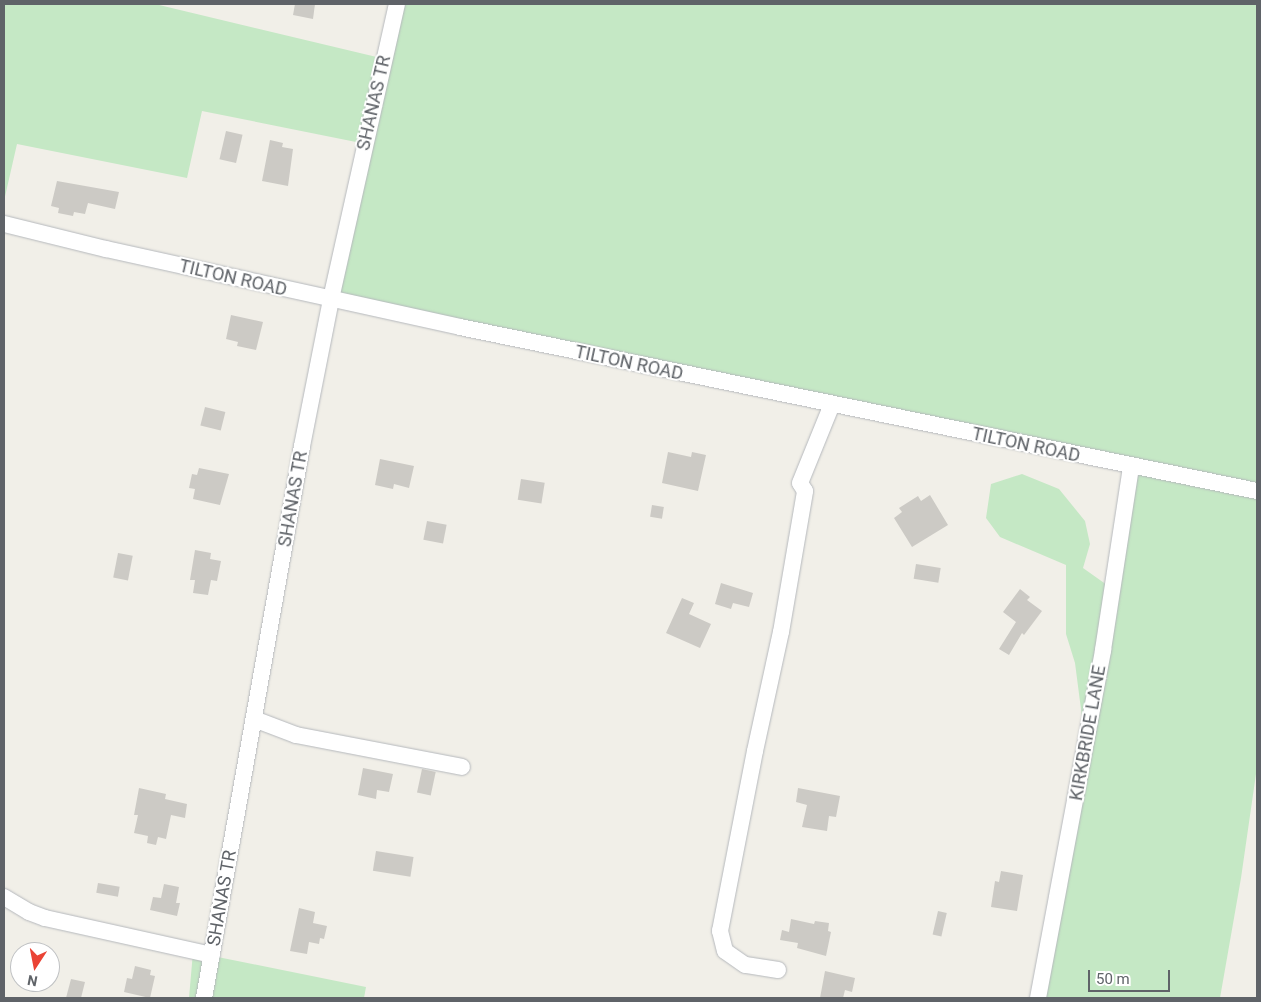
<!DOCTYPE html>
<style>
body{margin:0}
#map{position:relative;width:1261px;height:1002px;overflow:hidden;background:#f1efe8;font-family:Roboto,sans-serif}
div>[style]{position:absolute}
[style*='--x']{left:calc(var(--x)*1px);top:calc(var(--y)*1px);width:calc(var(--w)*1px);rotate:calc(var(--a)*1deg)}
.green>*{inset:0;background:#c5e8c5}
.building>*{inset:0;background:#cccac5;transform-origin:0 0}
.roads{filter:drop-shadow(0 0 1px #b5b8bc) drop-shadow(0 0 1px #b5b8bc)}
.minor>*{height:16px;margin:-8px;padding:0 8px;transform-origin:8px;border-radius:8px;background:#fff}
span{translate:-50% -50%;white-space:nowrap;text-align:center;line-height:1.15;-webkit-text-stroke:4px #fff;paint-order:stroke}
.street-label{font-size:18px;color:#5f6368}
.frame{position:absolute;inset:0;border:5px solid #5f6368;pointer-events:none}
.north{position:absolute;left:10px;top:942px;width:50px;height:50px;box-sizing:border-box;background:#fff;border:1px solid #bfc1c3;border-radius:50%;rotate:191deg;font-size:14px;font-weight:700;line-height:20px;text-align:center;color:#5f6368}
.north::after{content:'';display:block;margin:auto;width:18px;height:22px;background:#ea4335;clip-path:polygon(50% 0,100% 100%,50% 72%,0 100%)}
.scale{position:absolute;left:1088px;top:970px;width:82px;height:22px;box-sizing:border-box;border:2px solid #5f6368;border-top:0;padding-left:6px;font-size:15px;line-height:18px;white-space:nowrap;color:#5f6368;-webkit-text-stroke:4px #fff;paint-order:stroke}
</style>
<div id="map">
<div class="green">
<div style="clip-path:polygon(4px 4px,155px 4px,385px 59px,398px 4px,1257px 4px,1257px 767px,1241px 878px,1220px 998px,1039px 998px,1082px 717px,1075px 663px,1066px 634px,1066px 565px,1000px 537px,986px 518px,991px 484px,1022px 474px,1059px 489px,1085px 521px,1090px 544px,1083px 568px,1107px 585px,1135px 468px,330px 306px,366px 144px,202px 111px,187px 178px,17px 144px,4px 201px)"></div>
<div style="clip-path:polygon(193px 952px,366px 987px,364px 998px,189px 998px)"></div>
</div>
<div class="building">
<div style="clip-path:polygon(295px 4px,315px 4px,313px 19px,293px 15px)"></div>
<div style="left:226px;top:131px;width:17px;height:29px;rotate:13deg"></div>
<div style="clip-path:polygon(270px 140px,283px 143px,282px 147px,293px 149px,288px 186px,262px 181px)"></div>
<div style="clip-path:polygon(57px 181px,119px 192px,115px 209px,88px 203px,85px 214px,74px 212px,73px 216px,58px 213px,59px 208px,51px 206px)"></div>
<div style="clip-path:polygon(231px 315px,263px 322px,256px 350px,237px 346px,238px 342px,226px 339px)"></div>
<div style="left:205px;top:407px;width:21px;height:19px;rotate:14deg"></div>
<div style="clip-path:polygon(668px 452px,691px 457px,692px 452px,706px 455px,698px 491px,662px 483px)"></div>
<div style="clip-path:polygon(380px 459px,414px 466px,409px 488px,394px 484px,393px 489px,375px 485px)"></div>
<div style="clip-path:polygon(199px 468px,229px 474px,220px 505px,193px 499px,195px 489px,189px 488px,192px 474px,197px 475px)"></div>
<div style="left:521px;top:479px;width:24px;height:21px;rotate:9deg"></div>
<div style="clip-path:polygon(930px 495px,948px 525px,912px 547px,894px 518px,902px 512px,899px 508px,918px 496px,921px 501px)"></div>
<div style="left:652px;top:505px;width:12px;height:12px;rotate:9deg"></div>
<div style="left:427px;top:521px;width:20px;height:19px;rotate:11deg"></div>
<div style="clip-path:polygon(195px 550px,211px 553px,210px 559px,221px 561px,217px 581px,211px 580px,208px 595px,193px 593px,195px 580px,190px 580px)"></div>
<div style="left:118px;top:553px;width:15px;height:25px;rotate:11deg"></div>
<div style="left:916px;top:564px;width:25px;height:15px;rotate:9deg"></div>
<div style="clip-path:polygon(721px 583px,753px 593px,749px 607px,733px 603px,731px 609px,715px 604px)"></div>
<div style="clip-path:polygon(1020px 589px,1030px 597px,1027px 600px,1042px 611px,1024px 635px,1022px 633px,1009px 655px,999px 649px,1016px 622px,1003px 612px)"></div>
<div style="clip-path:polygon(682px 598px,694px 603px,689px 614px,711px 624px,700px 648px,666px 633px)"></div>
<div style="clip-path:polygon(363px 768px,393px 774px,389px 792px,377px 790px,376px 799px,358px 795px)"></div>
<div style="left:422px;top:769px;width:14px;height:24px;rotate:12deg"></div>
<div style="clip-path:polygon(139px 788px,166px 794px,165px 799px,187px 804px,185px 818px,171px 815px,166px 839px,158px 837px,156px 845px,147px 843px,148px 836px,134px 833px,138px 815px,134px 815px)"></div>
<div style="clip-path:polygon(798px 788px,840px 796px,836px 817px,829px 816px,827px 831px,802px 827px,807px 805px,796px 802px)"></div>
<div style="left:376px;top:851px;width:38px;height:20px;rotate:9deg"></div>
<div style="clip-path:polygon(1001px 871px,1023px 875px,1017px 911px,991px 907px,995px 881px,999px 882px)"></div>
<div style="left:98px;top:883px;width:22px;height:10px;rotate:10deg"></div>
<div style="clip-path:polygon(164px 884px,179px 887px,176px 903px,180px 903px,177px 916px,150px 910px,153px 897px,161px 898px)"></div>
<div style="clip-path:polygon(299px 908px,315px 912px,313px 923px,327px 926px,324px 939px,320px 938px,319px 944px,309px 942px,307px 954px,290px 951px)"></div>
<div style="left:938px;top:911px;width:9px;height:24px;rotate:13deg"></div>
<div style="clip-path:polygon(791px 919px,814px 924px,815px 921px,829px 923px,828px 931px,831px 932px,826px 956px,797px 948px,798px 943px,780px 940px,782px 930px,789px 932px)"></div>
<div style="clip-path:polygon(135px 966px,151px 970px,150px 975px,155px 976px,150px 998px,124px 992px,127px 978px,132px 979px)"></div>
<div style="clip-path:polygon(825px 971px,855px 978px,852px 992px,845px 990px,843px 998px,820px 998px)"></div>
<div style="clip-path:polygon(71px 979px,85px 982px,81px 998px,66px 998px)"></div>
</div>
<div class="roads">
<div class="minor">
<div style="--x:4;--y:224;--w:105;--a:13.8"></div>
<div style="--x:106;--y:249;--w:362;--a:12.4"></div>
<div style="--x:460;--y:327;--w:814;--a:11.63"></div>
<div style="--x:254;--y:719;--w:45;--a:20.9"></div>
<div style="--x:296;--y:735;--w:169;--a:10.9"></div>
<div style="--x:4;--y:897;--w:29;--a:31"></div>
<div style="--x:29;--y:912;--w:17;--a:21"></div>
<div style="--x:45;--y:918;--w:171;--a:12.5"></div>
<div style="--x:778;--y:970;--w:33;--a:-171"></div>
<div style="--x:745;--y:965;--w:24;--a:-145"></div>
<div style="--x:725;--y:951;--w:21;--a:-104"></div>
<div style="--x:720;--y:931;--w:183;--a:-79"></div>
<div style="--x:755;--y:751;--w:122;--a:-77.7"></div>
<div style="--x:781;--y:632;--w:143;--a:-80.3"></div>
<div style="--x:805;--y:491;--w:9;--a:-122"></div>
<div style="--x:800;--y:483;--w:85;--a:-67.9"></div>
<div style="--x:204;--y:998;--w:561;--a:-79.93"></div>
<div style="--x:302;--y:446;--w:150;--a:-78.8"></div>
<div style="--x:331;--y:299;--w:302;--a:-77.4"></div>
<div style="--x:1038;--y:998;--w:354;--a:-79.4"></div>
<div style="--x:1103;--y:650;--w:186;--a:-81.3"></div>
</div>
</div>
<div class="street-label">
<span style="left:374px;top:103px;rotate:-77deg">SHANAS TR</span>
<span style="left:233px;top:278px;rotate:13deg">TILTON ROAD</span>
<span style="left:629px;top:363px;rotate:12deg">TILTON ROAD</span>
<span style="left:1026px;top:445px;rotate:12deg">TILTON ROAD</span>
<span style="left:293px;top:499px;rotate:-80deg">SHANAS TR</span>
<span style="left:1088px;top:733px;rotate:-80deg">KIRKBRIDE LANE</span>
<span style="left:222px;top:898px;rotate:-80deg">SHANAS TR</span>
</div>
<div class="frame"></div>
<div class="north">N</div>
<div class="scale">50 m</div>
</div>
